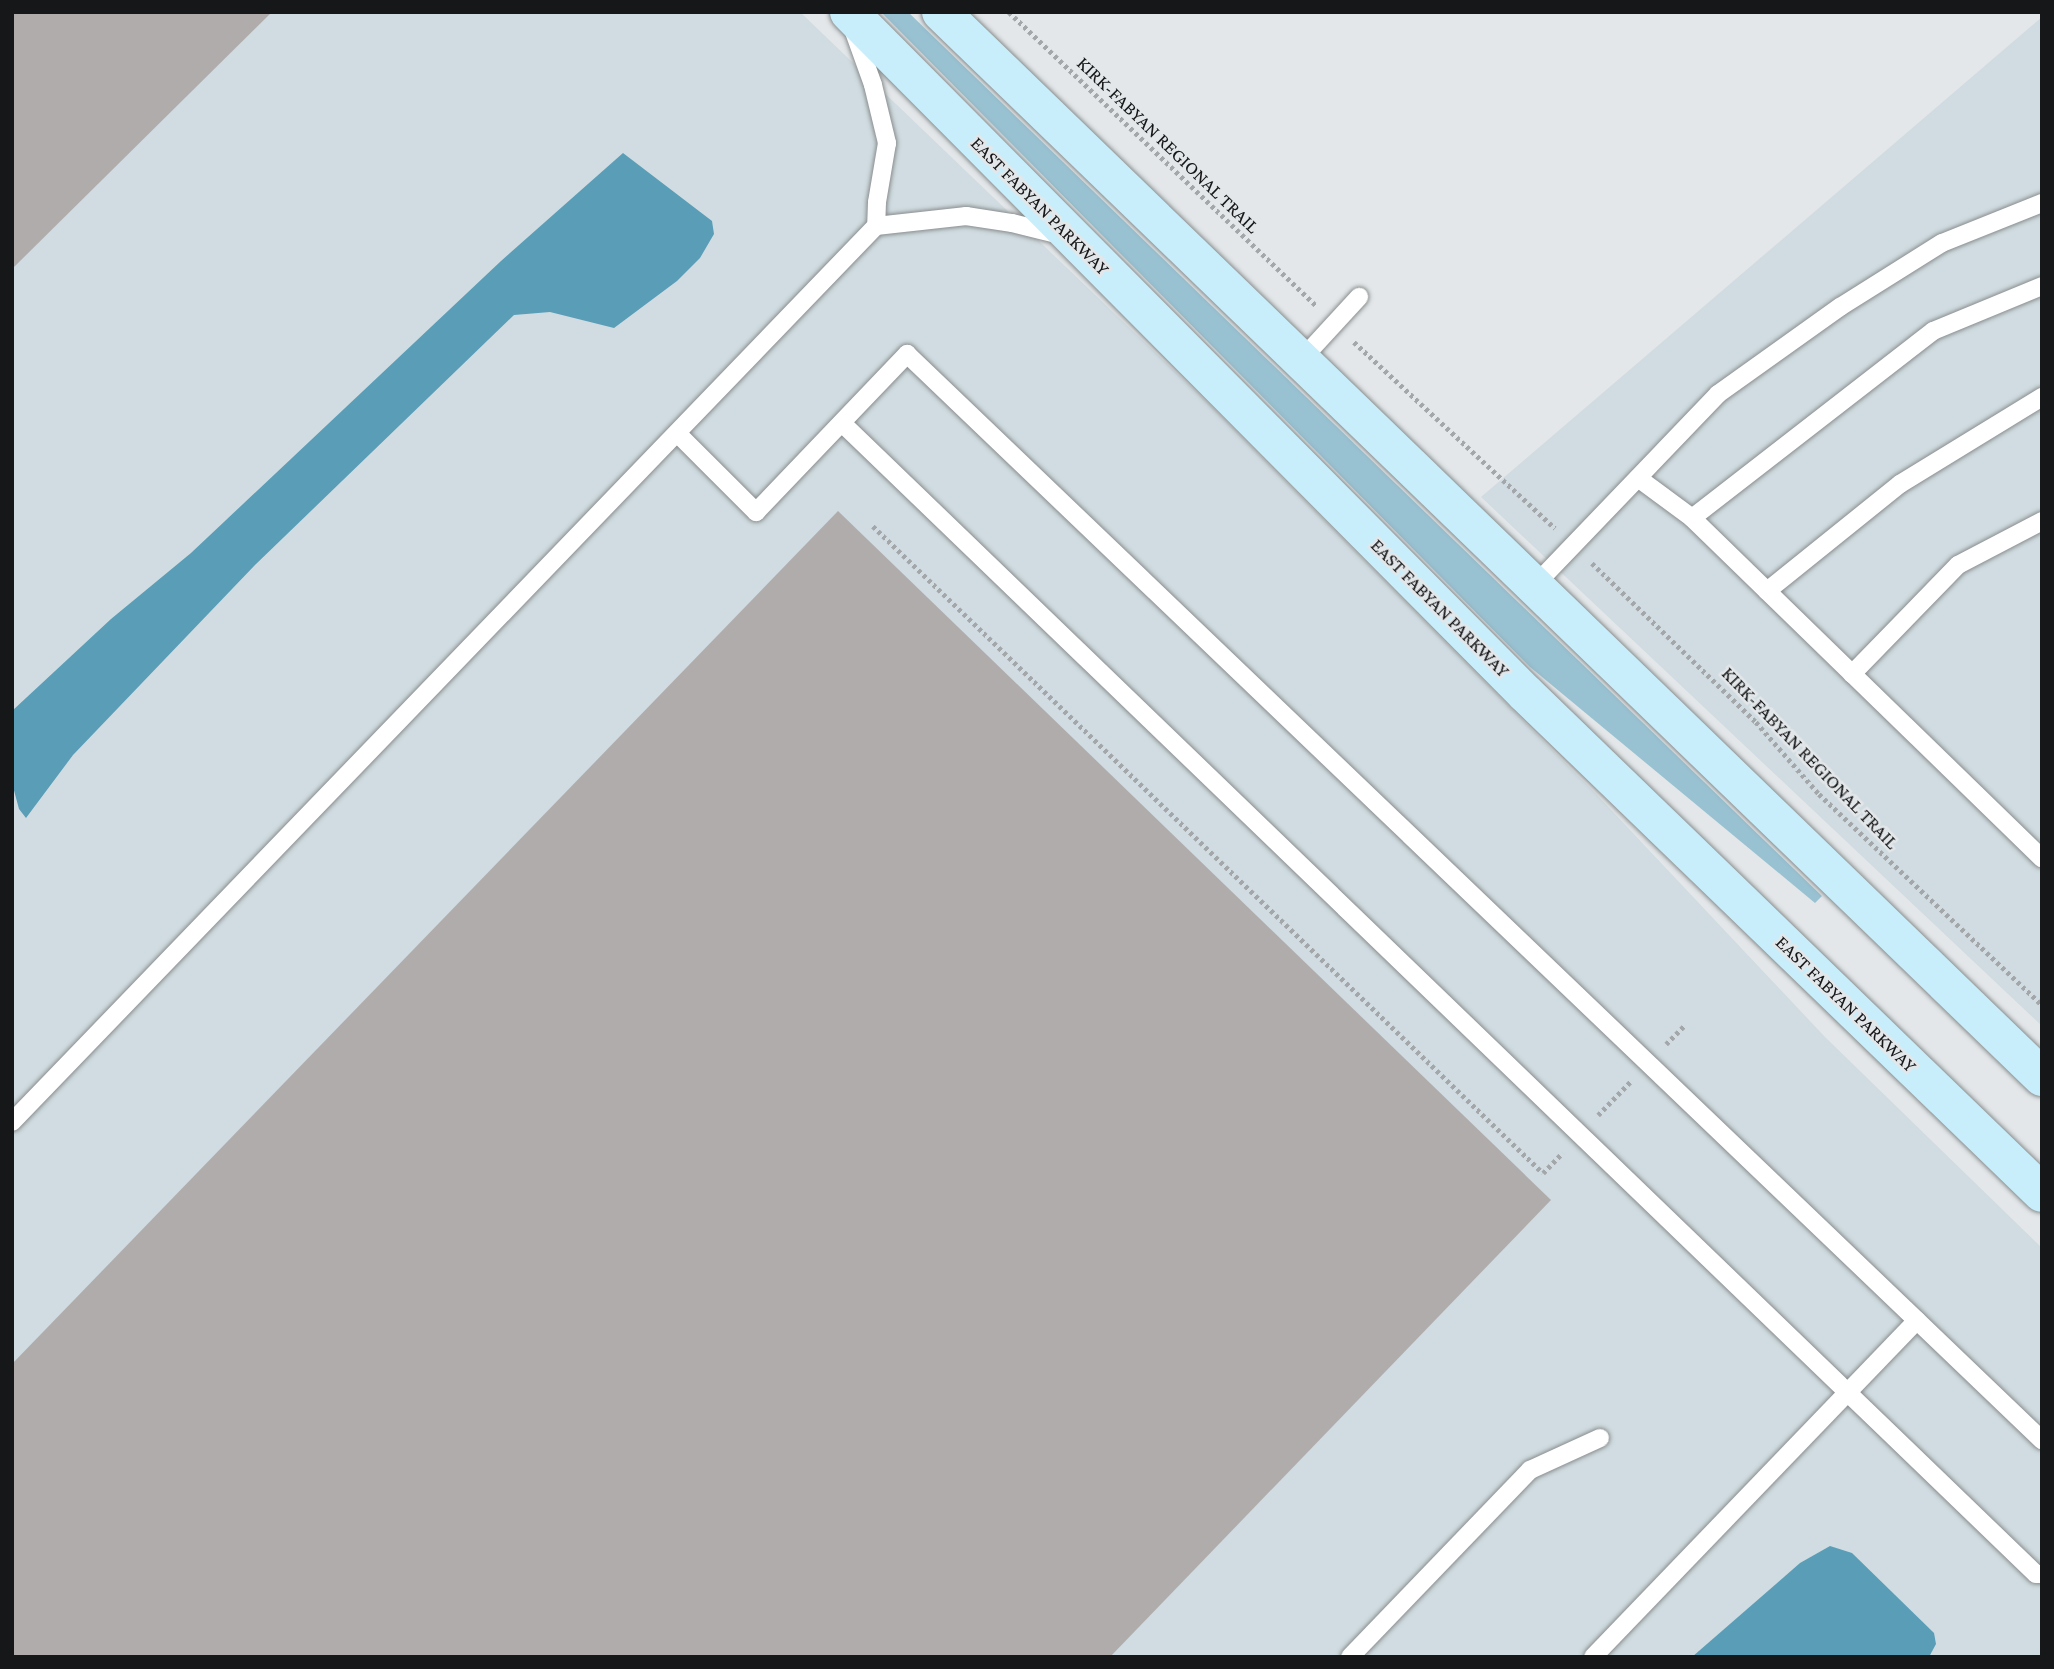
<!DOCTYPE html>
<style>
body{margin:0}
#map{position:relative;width:2054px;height:1669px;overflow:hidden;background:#e3e7e9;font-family:"Crimson Pro",serif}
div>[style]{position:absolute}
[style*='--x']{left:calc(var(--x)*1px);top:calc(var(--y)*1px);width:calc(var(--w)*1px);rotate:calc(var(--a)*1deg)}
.built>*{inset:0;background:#d0dce1}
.green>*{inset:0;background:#98c1d1}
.water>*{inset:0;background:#599db7}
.building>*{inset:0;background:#b0acac}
.path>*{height:4.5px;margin-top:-2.25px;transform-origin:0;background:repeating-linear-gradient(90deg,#a4a7a9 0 3.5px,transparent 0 7px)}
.roads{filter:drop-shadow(0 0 2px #898d8e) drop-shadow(0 0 2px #898d8e)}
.lane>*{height:18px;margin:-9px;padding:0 9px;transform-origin:9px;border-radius:9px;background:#fff}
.secondary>*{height:38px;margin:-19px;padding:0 19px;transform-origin:19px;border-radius:19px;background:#c8eefb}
span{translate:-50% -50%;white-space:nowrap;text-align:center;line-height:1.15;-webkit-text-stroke:5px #e3e7e9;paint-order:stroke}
.street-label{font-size:19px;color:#161718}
.frame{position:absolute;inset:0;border:14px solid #161718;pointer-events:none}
</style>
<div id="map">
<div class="built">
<div style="clip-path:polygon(12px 12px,800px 12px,1211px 406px,1598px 796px,1825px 1037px,2042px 1248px,2042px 1657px,12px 1657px)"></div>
<div style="clip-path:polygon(2042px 17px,2042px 1026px,1481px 497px)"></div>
</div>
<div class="green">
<div style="clip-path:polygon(881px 12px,908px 12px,1822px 896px,1815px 903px,1530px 667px)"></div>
</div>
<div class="water">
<div style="clip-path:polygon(623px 153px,712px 221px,714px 234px,700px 258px,677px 281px,614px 328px,550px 312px,514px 315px,255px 565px,73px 755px,26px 818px,19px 809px,12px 783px,12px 711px,111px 619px,191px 553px,501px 261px)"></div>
<div style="clip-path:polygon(1830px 1546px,1852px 1553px,1934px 1633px,1936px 1644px,1929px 1657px,1692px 1657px,1800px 1563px)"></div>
</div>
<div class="building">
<div style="clip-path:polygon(12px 12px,272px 12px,12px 269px)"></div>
<div style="clip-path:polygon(838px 511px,1551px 1200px,1110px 1657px,12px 1657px,12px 1364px)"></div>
</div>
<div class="path">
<div style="--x:1009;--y:12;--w:426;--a:43.7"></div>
<div style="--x:1354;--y:342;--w:274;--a:42.8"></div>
<div style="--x:873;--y:526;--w:931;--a:44"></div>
<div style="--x:1543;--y:1173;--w:28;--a:-46"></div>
<div style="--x:1592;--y:563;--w:228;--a:44.1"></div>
<div style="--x:1756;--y:722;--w:96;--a:48.8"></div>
<div style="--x:1819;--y:794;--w:307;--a:43.4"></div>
<div style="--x:1666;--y:1044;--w:27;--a:-45"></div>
<div style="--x:1598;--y:1115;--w:47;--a:-45.9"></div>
</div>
<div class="roads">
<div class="lane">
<div style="--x:853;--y:29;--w:59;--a:70.3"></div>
<div style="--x:873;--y:85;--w:60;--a:76.4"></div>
<div style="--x:887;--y:143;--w:60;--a:99.6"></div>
<div style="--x:877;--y:202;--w:24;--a:92"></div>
<div style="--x:1301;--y:360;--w:86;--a:-47.4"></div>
<div style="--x:842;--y:423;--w:1658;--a:43.95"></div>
<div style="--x:2036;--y:1574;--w:6;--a:0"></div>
<div style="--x:677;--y:433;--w:112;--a:45"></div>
<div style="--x:756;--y:512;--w:219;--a:-46.3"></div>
<div style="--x:907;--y:354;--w:1571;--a:43.74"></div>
<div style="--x:1638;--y:478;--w:67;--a:36.5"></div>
<div style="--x:1692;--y:518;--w:488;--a:44.2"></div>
<div style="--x:1692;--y:518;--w:305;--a:-37.8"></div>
<div style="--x:1933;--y:331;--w:118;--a:-22.4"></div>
<div style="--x:1534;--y:586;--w:266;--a:-46.2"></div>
<div style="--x:1718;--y:394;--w:150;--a:-35.5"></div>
<div style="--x:1840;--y:307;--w:120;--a:-32.1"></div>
<div style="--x:1942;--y:243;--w:108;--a:-21.8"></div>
<div style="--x:1767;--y:591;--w:171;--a:-38.8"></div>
<div style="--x:1900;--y:484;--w:167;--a:-31.5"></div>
<div style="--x:1852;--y:674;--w:152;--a:-45.8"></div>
<div style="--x:1958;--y:565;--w:95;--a:-27.6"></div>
<div style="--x:12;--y:1122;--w:1245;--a:-46.04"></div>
<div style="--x:876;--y:226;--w:91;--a:-6.3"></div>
<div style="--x:966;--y:216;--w:47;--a:8.7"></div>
<div style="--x:1012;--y:223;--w:49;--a:14"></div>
<div style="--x:1350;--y:1657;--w:260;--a:-46.1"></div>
<div style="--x:1530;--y:1470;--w:77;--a:-24.6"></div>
<div style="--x:1593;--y:1657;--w:467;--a:-46.1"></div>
</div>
<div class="secondary">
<div style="--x:849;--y:12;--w:960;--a:45.21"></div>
<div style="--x:1525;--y:693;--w:719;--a:44.04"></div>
<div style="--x:941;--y:12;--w:1532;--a:44.05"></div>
</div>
</div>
<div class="street-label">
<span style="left:1168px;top:145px;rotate:44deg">KIRK-FABYAN REGIONAL TRAIL</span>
<span style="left:1040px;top:206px;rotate:45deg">EAST FABYAN PARKWAY</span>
<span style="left:1440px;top:608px;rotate:45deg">EAST FABYAN PARKWAY</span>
<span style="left:1810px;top:758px;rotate:46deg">KIRK-FABYAN REGIONAL TRAIL</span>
<span style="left:1846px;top:1004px;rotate:44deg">EAST FABYAN PARKWAY</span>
</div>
<div class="frame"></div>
</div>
